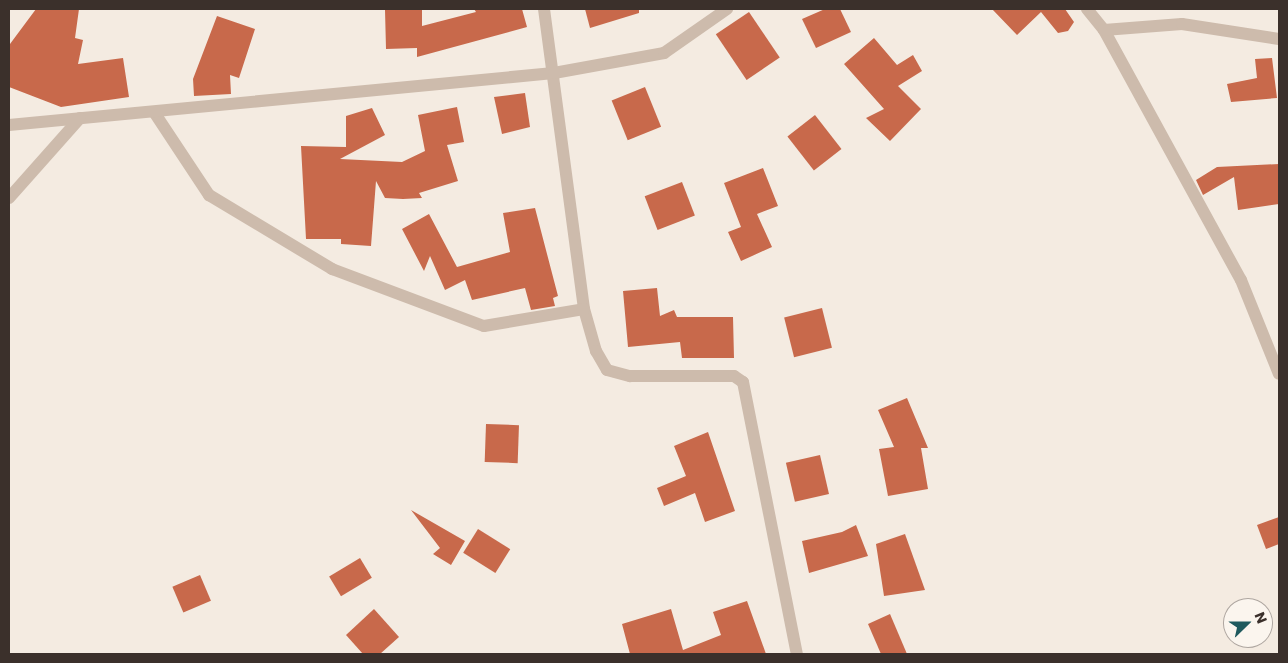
<!DOCTYPE html>
<style>
body{margin:0}
#map{position:relative;width:1288px;height:663px;overflow:hidden;background:#f4ebe1;font-family:Poppins,sans-serif}
div>[style]{position:absolute}
[style*='--x']{left:calc(var(--x)*1px);top:calc(var(--y)*1px);width:calc(var(--w)*1px);rotate:calc(var(--a)*1deg)}
.building>*{inset:0;background:#c8694b;transform-origin:0 0}
.street>*{height:12px;margin:-6px;padding:0 6px;transform-origin:6px;border-radius:6px;background:#cdbbac}
span{translate:-50% -50%;white-space:nowrap;text-align:center;line-height:1.15;-webkit-text-stroke:4px #fbf5ee;paint-order:stroke}
.frame{position:absolute;inset:0;border:10px solid #3b302b;pointer-events:none}
.north{position:absolute;left:1223px;top:598px;width:50px;height:50px;box-sizing:border-box;background:#fbf5ee;border:1px solid #aea6a0;border-radius:50%;rotate:68deg;font-size:14px;font-weight:700;line-height:20px;text-align:center;color:#3b302b}
.north::after{content:'';display:block;margin:auto;width:18px;height:22px;background:#1f5a5e;clip-path:polygon(50% 0,100% 100%,50% 72%,0 100%)}
</style>
<div id="map">
<div class="building">
<div style="clip-path:polygon(36px 9px,79px 9px,75px 38px,83px 40px,78px 64px,123px 58px,129px 97px,61px 107px,9px 87px,10px 44px)"></div>
<div style="clip-path:polygon(422px 9px,422px 26px,476px 12px,474px 9px,522px 9px,527px 27px,417px 57px,417px 48px,386px 49px,385px 10px)"></div>
<div style="clip-path:polygon(585px 9px,639px 9px,639px 13px,590px 28px)"></div>
<div style="clip-path:polygon(825px 9px,840px 9px,851px 32px,816px 48px,802px 19px)"></div>
<div style="clip-path:polygon(992px 9px,1065px 9px,1074px 22px,1068px 31px,1058px 33px,1041px 12px,1017px 35px)"></div>
<div style="left:749px;top:12px;width:55px;height:40px;rotate:56deg"></div>
<div style="clip-path:polygon(217px 16px,255px 29px,239px 78px,230px 75px,231px 94px,194px 96px,193px 79px)"></div>
<div style="clip-path:polygon(874px 38px,897px 65px,913px 55px,922px 71px,898px 86px,921px 109px,890px 141px,866px 118px,884px 109px,844px 64px)"></div>
<div style="clip-path:polygon(1272px 58px,1277px 98px,1231px 102px,1227px 84px,1257px 78px,1255px 59px)"></div>
<div style="left:645px;top:87px;width:43px;height:36px;rotate:68deg"></div>
<div style="clip-path:polygon(525px 93px,530px 127px,502px 134px,494px 97px)"></div>
<div style="clip-path:polygon(457px 107px,464px 142px,447px 145px,458px 181px,419px 193px,422px 198px,403px 199px,385px 198px,376px 181px,371px 246px,341px 244px,341px 239px,306px 239px,301px 146px,346px 147px,346px 116px,372px 108px,385px 135px,340px 159px,402px 162px,425px 151px,418px 115px)"></div>
<div style="left:815px;top:115px;width:43px;height:35px;rotate:52deg"></div>
<div style="clip-path:polygon(1279px 164px,1279px 204px,1238px 210px,1234px 177px,1203px 195px,1196px 180px,1217px 167px)"></div>
<div style="clip-path:polygon(763px 168px,778px 206px,757px 214px,772px 247px,741px 261px,728px 232px,741px 227px,724px 183px)"></div>
<div style="left:682px;top:182px;width:36px;height:40px;rotate:69deg"></div>
<div style="clip-path:polygon(535px 208px,558px 296px,553px 298px,555px 306px,531px 310px,525px 288px,472px 300px,465px 280px,445px 290px,430px 256px,424px 271px,402px 229px,429px 214px,457px 267px,510px 252px,503px 213px)"></div>
<div style="clip-path:polygon(657px 288px,660px 316px,674px 310px,677px 317px,733px 317px,734px 358px,682px 358px,680px 342px,628px 347px,623px 291px)"></div>
<div style="left:822px;top:308px;width:41px;height:39px;rotate:76deg"></div>
<div style="clip-path:polygon(907px 398px,928px 448px,921px 448px,928px 489px,888px 496px,879px 449px,894px 447px,878px 410px)"></div>
<div style="left:486px;top:424px;width:33px;height:38px;rotate:2deg"></div>
<div style="clip-path:polygon(708px 432px,735px 511px,705px 522px,695px 493px,664px 506px,657px 488px,686px 476px,674px 446px)"></div>
<div style="left:820px;top:455px;width:40px;height:35px;rotate:77deg"></div>
<div style="clip-path:polygon(411px 510px,465px 541px,451px 565px,433px 554px,440px 548px)"></div>
<div style="clip-path:polygon(1279px 517px,1279px 544px,1266px 549px,1257px 525px)"></div>
<div style="clip-path:polygon(856px 525px,868px 556px,809px 573px,802px 541px,842px 532px)"></div>
<div style="left:478px;top:529px;width:38px;height:28px;rotate:32deg"></div>
<div style="clip-path:polygon(905px 534px,925px 590px,884px 596px,876px 544px)"></div>
<div style="left:360px;top:558px;width:23px;height:36px;rotate:59deg"></div>
<div style="left:200px;top:575px;width:28px;height:30px;rotate:67deg"></div>
<div style="clip-path:polygon(747px 601px,766px 654px,630px 654px,622px 624px,671px 609px,683px 650px,721px 635px,713px 612px)"></div>
<div style="clip-path:polygon(374px 609px,399px 637px,380px 654px,363px 654px,346px 635px)"></div>
<div style="clip-path:polygon(890px 614px,907px 654px,881px 654px,868px 624px)"></div>
</div>
<div class="street">
<div style="--x:544;--y:9;--w:303;--a:82.4"></div>
<div style="--x:584;--y:309;--w:44;--a:74.1"></div>
<div style="--x:596;--y:351;--w:22;--a:60"></div>
<div style="--x:607;--y:370;--w:24;--a:15"></div>
<div style="--x:630;--y:376;--w:104;--a:0"></div>
<div style="--x:734;--y:376;--w:11;--a:34"></div>
<div style="--x:743;--y:382;--w:277;--a:78.8"></div>
<div style="--x:1087;--y:9;--w:27;--a:51"></div>
<div style="--x:1104;--y:30;--w:285;--a:61.3"></div>
<div style="--x:1241;--y:280;--w:101;--a:68"></div>
<div style="--x:1104;--y:30;--w:78;--a:-4.4"></div>
<div style="--x:1182;--y:24;--w:98;--a:8.8"></div>
<div style="--x:154;--y:112;--w:100;--a:56.5"></div>
<div style="--x:209;--y:195;--w:144;--a:31"></div>
<div style="--x:332;--y:269;--w:162;--a:20.6"></div>
<div style="--x:484;--y:326;--w:101;--a:-9.6"></div>
<div style="--x:9;--y:125;--w:547;--a:-5.45"></div>
<div style="--x:554;--y:73;--w:112;--a:-10.3"></div>
<div style="--x:664;--y:53;--w:77;--a:-34.9"></div>
<div style="--x:9;--y:198;--w:107;--a:-48.4"></div>
</div>
<div class="frame"></div>
<div class="north">N</div>
</div>
